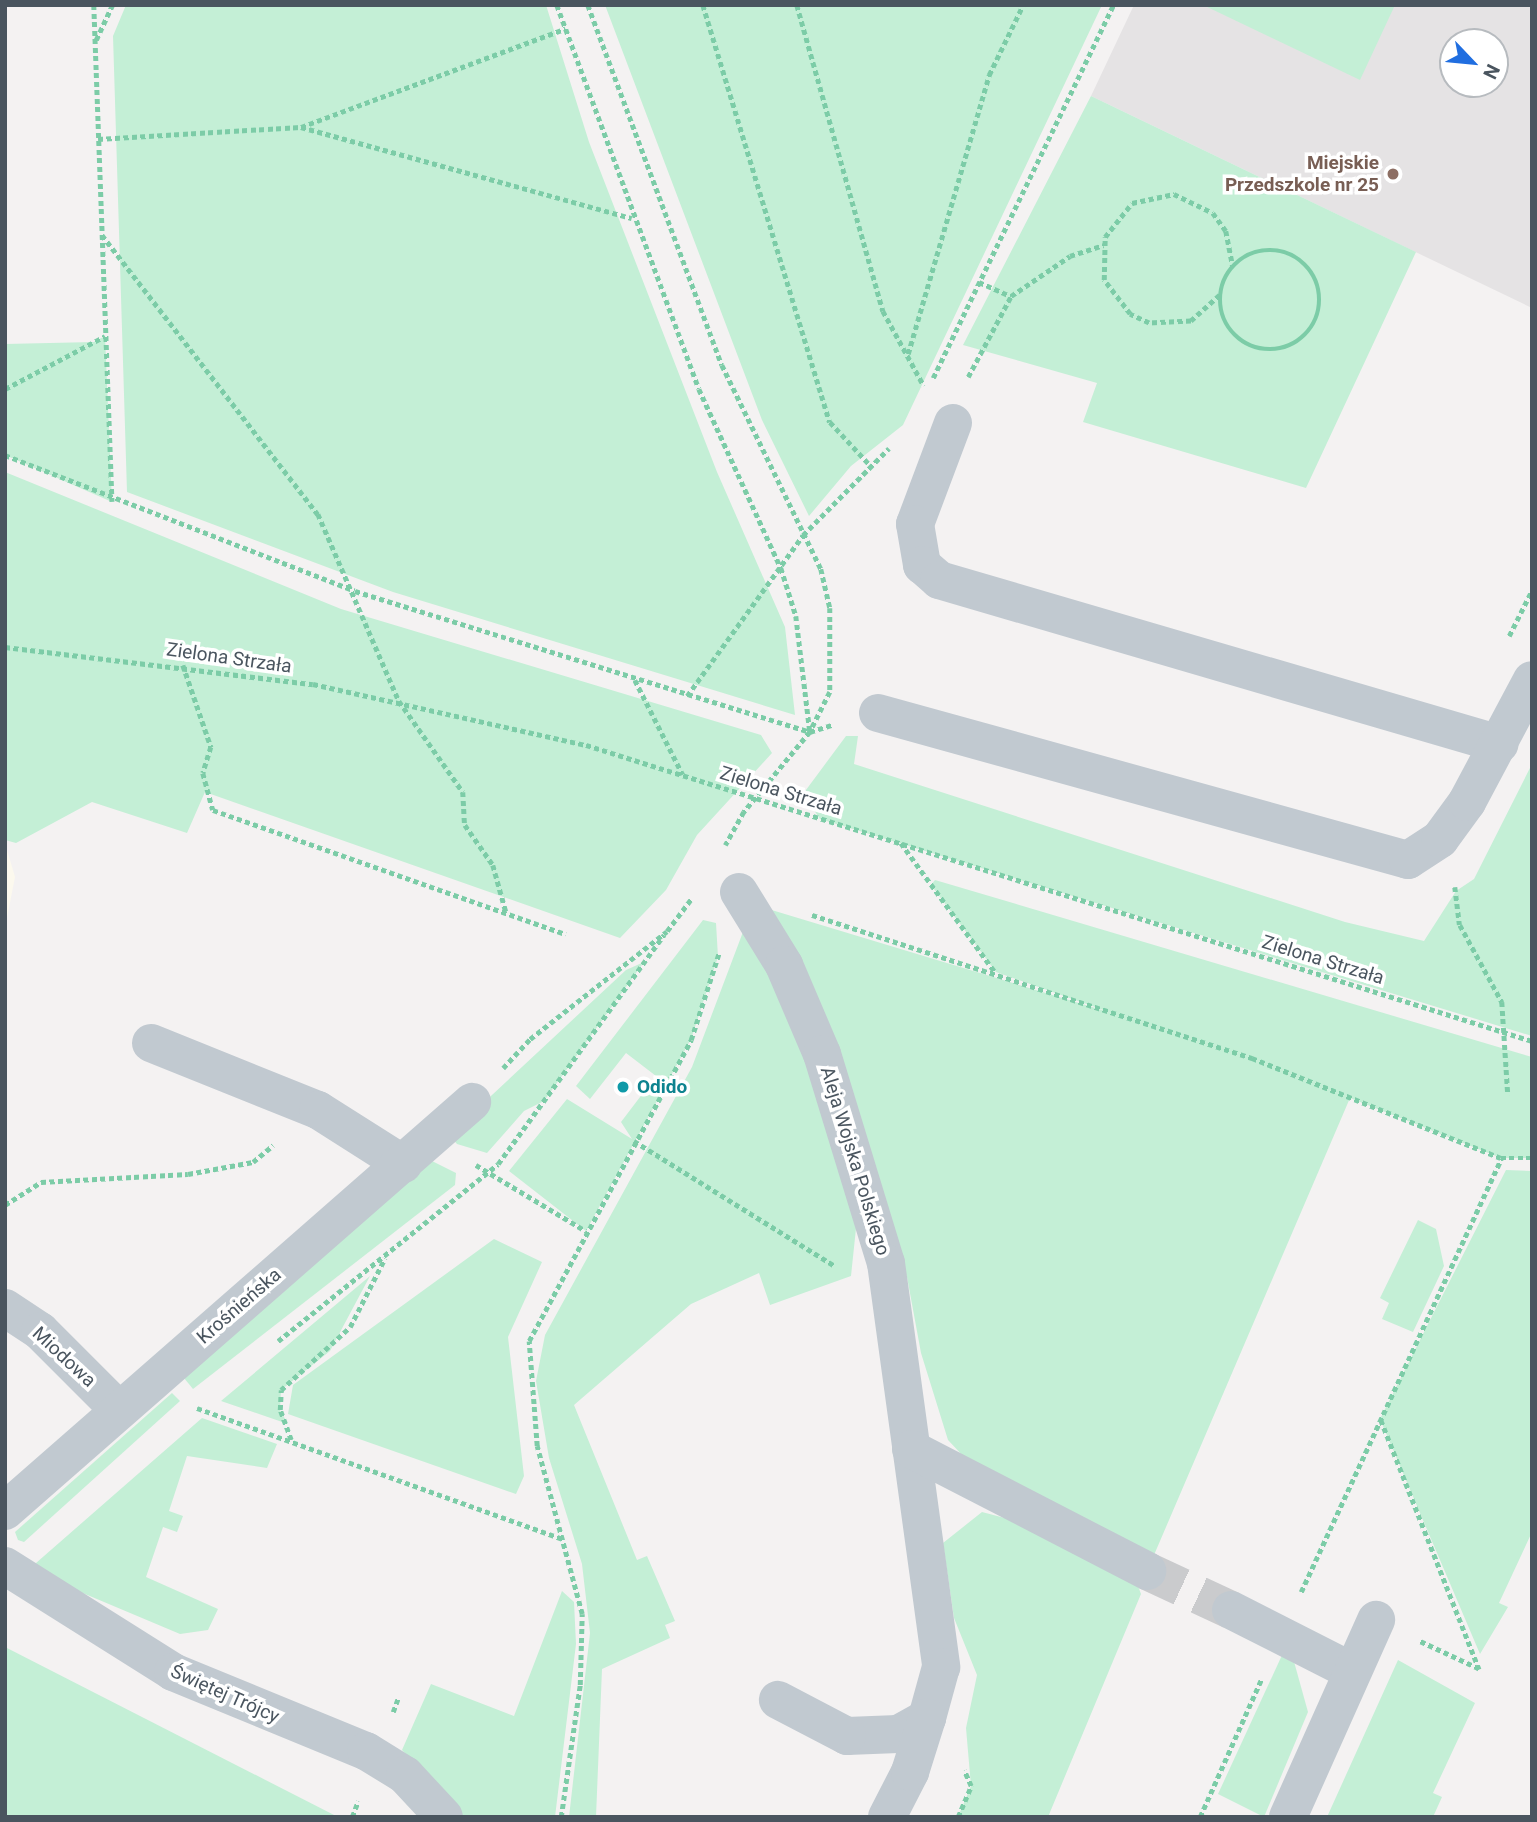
<!DOCTYPE html>
<meta charset="utf-8">
<style>
body{margin:0}
#map{position:relative;width:1537px;height:1822px;overflow:hidden;background:#f4f2f2;font-family:Roboto,sans-serif}
div>[style]{position:absolute}
[style*='--x']{left:calc(var(--x)*1px);top:calc(var(--y)*1px);width:calc(var(--w)*1px);rotate:calc(var(--a)*1deg)}
.commercial>*{inset:0;background:#fcf9ee}
.education>*{inset:0;background:#e5e3e4}
.green>*{inset:0;background:#c4efd6}
.minor-tunnel>*{height:38px;margin-top:-19px;transform-origin:0;background:repeating-linear-gradient(90deg,#cacbcd 0 38px,transparent 0 57px)}
.path>*{height:4.5px;margin-top:-2.25px;transform-origin:0;background:repeating-linear-gradient(90deg,#7ccca7 0 5px,transparent 0 8.5px)}
.path>.ring{margin:-2.25px;padding:0;box-sizing:content-box;background:none;border:4.5px solid #7ccca7;border-radius:50%}
.minor>*{height:38px;margin:-19px;padding:0 19px;transform-origin:19px;border-radius:19px;background:#c1c9d0}
.dots>*{width:19px;height:19px;translate:-50% -50%;box-sizing:border-box;border:4px solid #fff;border-radius:50%}
span{translate:-50% -50%;white-space:nowrap;text-align:center;line-height:1.15;-webkit-text-stroke:7px #fff;paint-order:stroke}
.education-label{font-size:19px;color:#785e54;font-weight:700}
.right{translate:-100% -50%;text-align:right}
.street-label{font-size:19px;color:#4a555f}
.culture-label{font-size:19px;color:#0d838f;font-weight:700}
.left{translate:0 -50%;text-align:left}
.frame{position:absolute;inset:0;border:7px solid #4a555f;pointer-events:none}
.north{position:absolute;left:1439px;top:28px;width:70px;height:70px;box-sizing:border-box;background:#fff;border:2px solid #b7bbbf;border-radius:50%;rotate:116deg;font-size:19px;font-weight:700;line-height:28px;text-align:center;color:#4a555f}
.north::after{content:'';display:block;margin:auto;width:24px;height:32px;background:#206ee0;clip-path:polygon(50% 0,100% 100%,50% 72%,0 100%)}
</style>
<div id="map">
<div class="commercial">
<div style="clip-path:polygon(5px 843px,15px 877px,5px 928px)"></div>
</div>
<div class="education">
<div style="clip-path:polygon(evenodd,1134px 5px,1532px 5px,1532px 308px,1091px 96px,1134px 5px,1453px 42px,1495px 42px,1495px 84px,1453px 84px,1453px 42px)"></div>
</div>
<div class="green">
<div style="clip-path:polygon(126px 5px,546px 5px,589px 142px,717px 472px,785px 627px,795px 715px,393px 592px,127px 492px,113px 36px)"></div>
<div style="clip-path:polygon(605px 5px,1102px 5px,903px 425px,851px 466px,809px 516px,762px 420px)"></div>
<div style="clip-path:polygon(1203px 5px,1395px 5px,1360px 80px)"></div>
<div style="clip-path:polygon(1091px 96px,1416px 252px,1306px 488px,1083px 422px,1097px 383px,963px 345px)"></div>
<div style="clip-path:polygon(105px 336px,112px 502px,5px 455px,5px 344px,94px 342px)"></div>
<div style="clip-path:polygon(5px 472px,341px 609px,761px 735px,772px 753px,697px 835px,666px 890px,620px 938px,205px 792px,187px 833px,92px 802px,16px 843px,5px 840px)"></div>
<div style="clip-path:polygon(846px 736px,858px 736px,854px 764px,1345px 922px,1424px 941px,1456px 891px,1474px 879px,1532px 764px,1532px 1036px,820px 819px,803px 794px)"></div>
<div style="clip-path:polygon(935px 880px,1532px 1057px,1532px 1158px,1501px 1158px,1350px 1098px,1154px 1555px,979px 1473px,948px 1440px,921px 1353px,907px 1277px,765px 908px,1112px 1013px,996px 972px,931px 885px)"></div>
<div style="clip-path:polygon(749px 916px,859px 1200px,851px 1276px,770px 1305px,759px 1273px,691px 1304px,574px 1405px,637px 1560px,647px 1556px,675px 1621px,665px 1625px,670px 1638px,602px 1669px,596px 1817px,569px 1817px,590px 1633px,582px 1564px,549px 1458px,536px 1381px,545px 1335px,692px 1067px)"></div>
<div style="clip-path:polygon(703px 920px,716px 923px,718px 957px,691px 1039px,586px 1231px,509px 1171px,567px 1099px,632px 1139px,621px 1122px,656px 1076px,626px 1053px,590px 1099px,576px 1086px)"></div>
<div style="clip-path:polygon(644px 962px,544px 1101px,524px 1111px,487px 1153px,457px 1144px,449px 1135px,626px 970px)"></div>
<div style="clip-path:polygon(430px 1160px,456px 1173px,455px 1185px,193px 1389px,184px 1378px)"></div>
<div style="clip-path:polygon(1506px 1170px,1532px 1171px,1532px 1532px,1499px 1603px,1508px 1607px,1480px 1654px,1380px 1419px)"></div>
<div style="clip-path:polygon(1418px 1220px,1436px 1229px,1444px 1266px,1413px 1332px,1382px 1319px,1389px 1303px,1380px 1298px)"></div>
<div style="clip-path:polygon(494px 1239px,542px 1262px,508px 1337px,524px 1476px,516px 1494px,288px 1414px,293px 1385px)"></div>
<div style="clip-path:polygon(370px 1276px,330px 1351px,281px 1390px,280px 1410px,288px 1424px,221px 1401px)"></div>
<div style="clip-path:polygon(172px 1393px,180px 1401px,24px 1542px,18px 1540px,15px 1532px)"></div>
<div style="clip-path:polygon(202px 1418px,277px 1444px,267px 1468px,187px 1456px,169px 1511px,183px 1516px,177px 1532px,163px 1527px,146px 1577px,218px 1609px,208px 1630px,180px 1634px,28px 1570px)"></div>
<div style="clip-path:polygon(982px 1512px,1027px 1524px,1135px 1578px,1141px 1594px,1048px 1817px,958px 1817px,971px 1786px,966px 1728px,977px 1675px,954px 1618px,943px 1543px)"></div>
<div style="clip-path:polygon(562px 1591px,574px 1602px,576px 1644px,555px 1817px,463px 1817px,402px 1750px,431px 1684px,514px 1716px)"></div>
<div style="clip-path:polygon(5px 1647px,338px 1817px,5px 1817px)"></div>
<div style="clip-path:polygon(1283px 1653px,1293px 1658px,1308px 1712px,1264px 1817px,1218px 1794px)"></div>
<div style="clip-path:polygon(1398px 1660px,1475px 1703px,1433px 1793px,1442px 1797px,1433px 1817px,1327px 1817px)"></div>
</div>
<div class="minor-tunnel">
<div style="--x:1147;--y:1571;--w:93;--a:24.9"></div>
</div>
<div class="path">
<div style="--x:94;--y:5;--w:497;--a:87.9"></div>
<div style="--x:557;--y:5;--w:409;--a:69.7"></div>
<div style="--x:699;--y:389;--w:197;--a:65.4"></div>
<div style="--x:781;--y:568;--w:50;--a:72.6"></div>
<div style="--x:796;--y:616;--w:116;--a:83.1"></div>
<div style="--x:588;--y:5;--w:384;--a:69.6"></div>
<div style="--x:722;--y:365;--w:227;--a:64.1"></div>
<div style="--x:821;--y:569;--w:40;--a:77"></div>
<div style="--x:830;--y:608;--w:84;--a:90"></div>
<div style="--x:830;--y:692;--w:45;--a:116.6"></div>
<div style="--x:810;--y:732;--w:104;--a:129.5"></div>
<div style="--x:744;--y:812;--w:38;--a:119"></div>
<div style="--x:703;--y:5;--w:436;--a:73.1"></div>
<div style="--x:830;--y:422;--w:59;--a:47.1"></div>
<div style="--x:797;--y:5;--w:318;--a:74.3"></div>
<div style="--x:883;--y:311;--w:85;--a:61.3"></div>
<div style="--x:96;--y:40;--w:38;--a:-65"></div>
<div style="--x:301;--y:127;--w:282;--a:-20.4"></div>
<div style="--x:98;--y:139;--w:203;--a:-3.4"></div>
<div style="--x:301;--y:127;--w:343;--a:15.4"></div>
<div style="--x:102;--y:235;--w:353;--a:52.3"></div>
<div style="--x:318;--y:514;--w:204;--a:66.6"></div>
<div style="--x:399;--y:701;--w:111;--a:54.9"></div>
<div style="--x:463;--y:792;--w:33;--a:87"></div>
<div style="--x:465;--y:825;--w:49;--a:55"></div>
<div style="--x:493;--y:865;--w:49;--a:74.5"></div>
<div class="ring" style="left:1220px;top:250px;width:95.5px;height:95.5px"></div>
<div style="--x:979;--y:282;--w:35;--a:24"></div>
<div style="--x:1220;--y:295;--w:39;--a:138"></div>
<div style="--x:1191;--y:321;--w:42;--a:177.3"></div>
<div style="--x:1149;--y:323;--w:21;--a:-155"></div>
<div style="--x:1130;--y:314;--w:43;--a:-127.4"></div>
<div style="--x:1104;--y:280;--w:43;--a:-88.7"></div>
<div style="--x:1105;--y:237;--w:43;--a:-51.5"></div>
<div style="--x:1132;--y:203;--w:43;--a:-12.1"></div>
<div style="--x:1174;--y:194;--w:43;--a:26"></div>
<div style="--x:1213;--y:213;--w:22;--a:54"></div>
<div style="--x:1226;--y:231;--w:36;--a:79"></div>
<div style="--x:908;--y:354;--w:291;--a:-73.8"></div>
<div style="--x:989;--y:75;--w:78;--a:-64.1"></div>
<div style="--x:968;--y:377;--w:92;--a:-62"></div>
<div style="--x:1011;--y:296;--w:71;--a:-34.1"></div>
<div style="--x:1070;--y:256;--w:35;--a:-18"></div>
<div style="--x:933;--y:378;--w:414;--a:-64.2"></div>
<div style="--x:5;--y:389;--w:113;--a:-27.9"></div>
<div style="--x:5;--y:455;--w:375;--a:21.2"></div>
<div style="--x:355;--y:591;--w:476;--a:17.2"></div>
<div style="--x:810;--y:732;--w:23;--a:-18"></div>
<div style="--x:1509;--y:636;--w:51;--a:-63.4"></div>
<div style="--x:5;--y:647;--w:310;--a:6.9"></div>
<div style="--x:313;--y:684;--w:280;--a:12.6"></div>
<div style="--x:586;--y:745;--w:991;--a:17.37"></div>
<div style="--x:183;--y:665;--w:87;--a:71.1"></div>
<div style="--x:211;--y:747;--w:27;--a:107"></div>
<div style="--x:203;--y:773;--w:38;--a:75"></div>
<div style="--x:213;--y:810;--w:374;--a:19.4"></div>
<div style="--x:635;--y:680;--w:106;--a:63.2"></div>
<div style="--x:687;--y:696;--w:198;--a:-54.2"></div>
<div style="--x:803;--y:535;--w:122;--a:-45.3"></div>
<div style="--x:901;--y:843;--w:160;--a:53.9"></div>
<div style="--x:1455;--y:887;--w:38;--a:83"></div>
<div style="--x:1460;--y:925;--w:88;--a:61.4"></div>
<div style="--x:1502;--y:1002;--w:93;--a:86.3"></div>
<div style="--x:812;--y:915;--w:463;--a:18"></div>
<div style="--x:1252;--y:1058;--w:268;--a:21.9"></div>
<div style="--x:1501;--y:1158;--w:31;--a:0"></div>
<div style="--x:503;--y:1068;--w:40;--a:-47"></div>
<div style="--x:530;--y:1039;--w:174;--a:-38.2"></div>
<div style="--x:667;--y:931;--w:40;--a:-53"></div>
<div style="--x:634;--y:1141;--w:237;--a:31.9"></div>
<div style="--x:476;--y:1165;--w:128;--a:31"></div>
<div style="--x:5;--y:1205;--w:43;--a:-32.6"></div>
<div style="--x:41;--y:1182;--w:147;--a:-3.1"></div>
<div style="--x:188;--y:1174;--w:66;--a:-10.5"></div>
<div style="--x:253;--y:1162;--w:26;--a:-40"></div>
<div style="--x:278;--y:1341;--w:282;--a:-38.8"></div>
<div style="--x:498;--y:1164;--w:283;--a:-54.1"></div>
<div style="--x:197;--y:1408;--w:389;--a:19.7"></div>
<div style="--x:1381;--y:1420;--w:268;--a:68.5"></div>
<div style="--x:1479;--y:1669;--w:66;--a:-155"></div>
<div style="--x:291;--y:1440;--w:32;--a:-110"></div>
<div style="--x:280;--y:1410;--w:20;--a:-87"></div>
<div style="--x:281;--y:1390;--w:93;--a:-42.4"></div>
<div style="--x:350;--y:1327;--w:77;--a:-63.1"></div>
<div style="--x:1301;--y:1592;--w:477;--a:-65.2"></div>
<div style="--x:393;--y:1712;--w:15;--a:-70"></div>
<div style="--x:352;--y:1817;--w:17;--a:-69"></div>
<div style="--x:561;--y:1817;--w:133;--a:-81.8"></div>
<div style="--x:580;--y:1685;--w:71;--a:-88.4"></div>
<div style="--x:582;--y:1614;--w:174;--a:-105"></div>
<div style="--x:537;--y:1446;--w:105;--a:-94.4"></div>
<div style="--x:529;--y:1341;--w:342;--a:-61.7"></div>
<div style="--x:691;--y:1040;--w:91;--a:-72.2"></div>
<div style="--x:958;--y:1817;--w:34;--a:-67"></div>
<div style="--x:971;--y:1786;--w:17;--a:-114"></div>
<div style="--x:1200;--y:1817;--w:150;--a:-66"></div>
</div>
<div class="minor">
<div style="--x:953;--y:423;--w:108;--a:110.6"></div>
<div style="--x:915;--y:524;--w:42;--a:80.3"></div>
<div style="--x:922;--y:565;--w:23;--a:41"></div>
<div style="--x:939;--y:580;--w:584;--a:16.32"></div>
<div style="--x:878;--y:713;--w:550;--a:15.5"></div>
<div style="--x:1408;--y:860;--w:38;--a:-33"></div>
<div style="--x:1440;--y:839;--w:46;--a:-53.9"></div>
<div style="--x:1467;--y:802;--w:138;--a:-62"></div>
<div style="--x:739;--y:892;--w:86;--a:58.3"></div>
<div style="--x:784;--y:965;--w:97;--a:66.9"></div>
<div style="--x:822;--y:1054;--w:219;--a:73"></div>
<div style="--x:886;--y:1263;--w:408;--a:82.2"></div>
<div style="--x:941;--y:1667;--w:53;--a:105.4"></div>
<div style="--x:927;--y:1718;--w:33;--a:151"></div>
<div style="--x:898;--y:1734;--w:51;--a:177.8"></div>
<div style="--x:847;--y:1736;--w:78;--a:-152.4"></div>
<div style="--x:151;--y:1043;--w:180;--a:21.9"></div>
<div style="--x:318;--y:1110;--w:101;--a:32.4"></div>
<div style="--x:5;--y:1308;--w:42;--a:33.3"></div>
<div style="--x:40;--y:1331;--w:112;--a:45"></div>
<div style="--x:911;--y:1449;--w:266;--a:27.3"></div>
<div style="--x:5;--y:1511;--w:621;--a:-41.21"></div>
<div style="--x:5;--y:1566;--w:199;--a:32.2"></div>
<div style="--x:173;--y:1672;--w:209;--a:22.3"></div>
<div style="--x:366;--y:1751;--w:46;--a:31.6"></div>
<div style="--x:405;--y:1775;--w:57;--a:47.1"></div>
<div style="--x:1231;--y:1610;--w:135;--a:26.9"></div>
<div style="--x:887;--y:1817;--w:51;--a:-62.9"></div>
<div style="--x:910;--y:1772;--w:57;--a:-72.5"></div>
<div style="--x:1288;--y:1817;--w:216;--a:-65.9"></div>
</div>
<div class="dots">
<div style="left:1393px;top:174px;background:#8d6e63"></div>
<div style="left:623px;top:1087px;background:#0f9aa8"></div>
</div>
<div class="education-label">
<span class="right" style="left:1379px;top:174px">Miejskie<br>Przedszkole nr 25</span>
</div>
<div class="street-label">
<span style="left:229px;top:658px;rotate:8deg">Zielona Strzała</span>
<span style="left:781px;top:791px;rotate:17deg">Zielona Strzała</span>
<span style="left:1323px;top:960px;rotate:17deg">Zielona Strzała</span>
<span style="left:855px;top:1161px;rotate:73deg">Aleja Wojska Polskiego</span>
<span style="left:239px;top:1306px;rotate:-41deg">Krośnieńska</span>
<span style="left:64px;top:1357px;rotate:43deg">Miodowa</span>
<span style="left:225px;top:1694px;rotate:24deg">Świętej Trójcy</span>
</div>
<div class="culture-label">
<span class="left" style="left:637px;top:1087px">Odido</span>
</div>
<div class="frame"></div>
<div class="north">N</div>
</div>
